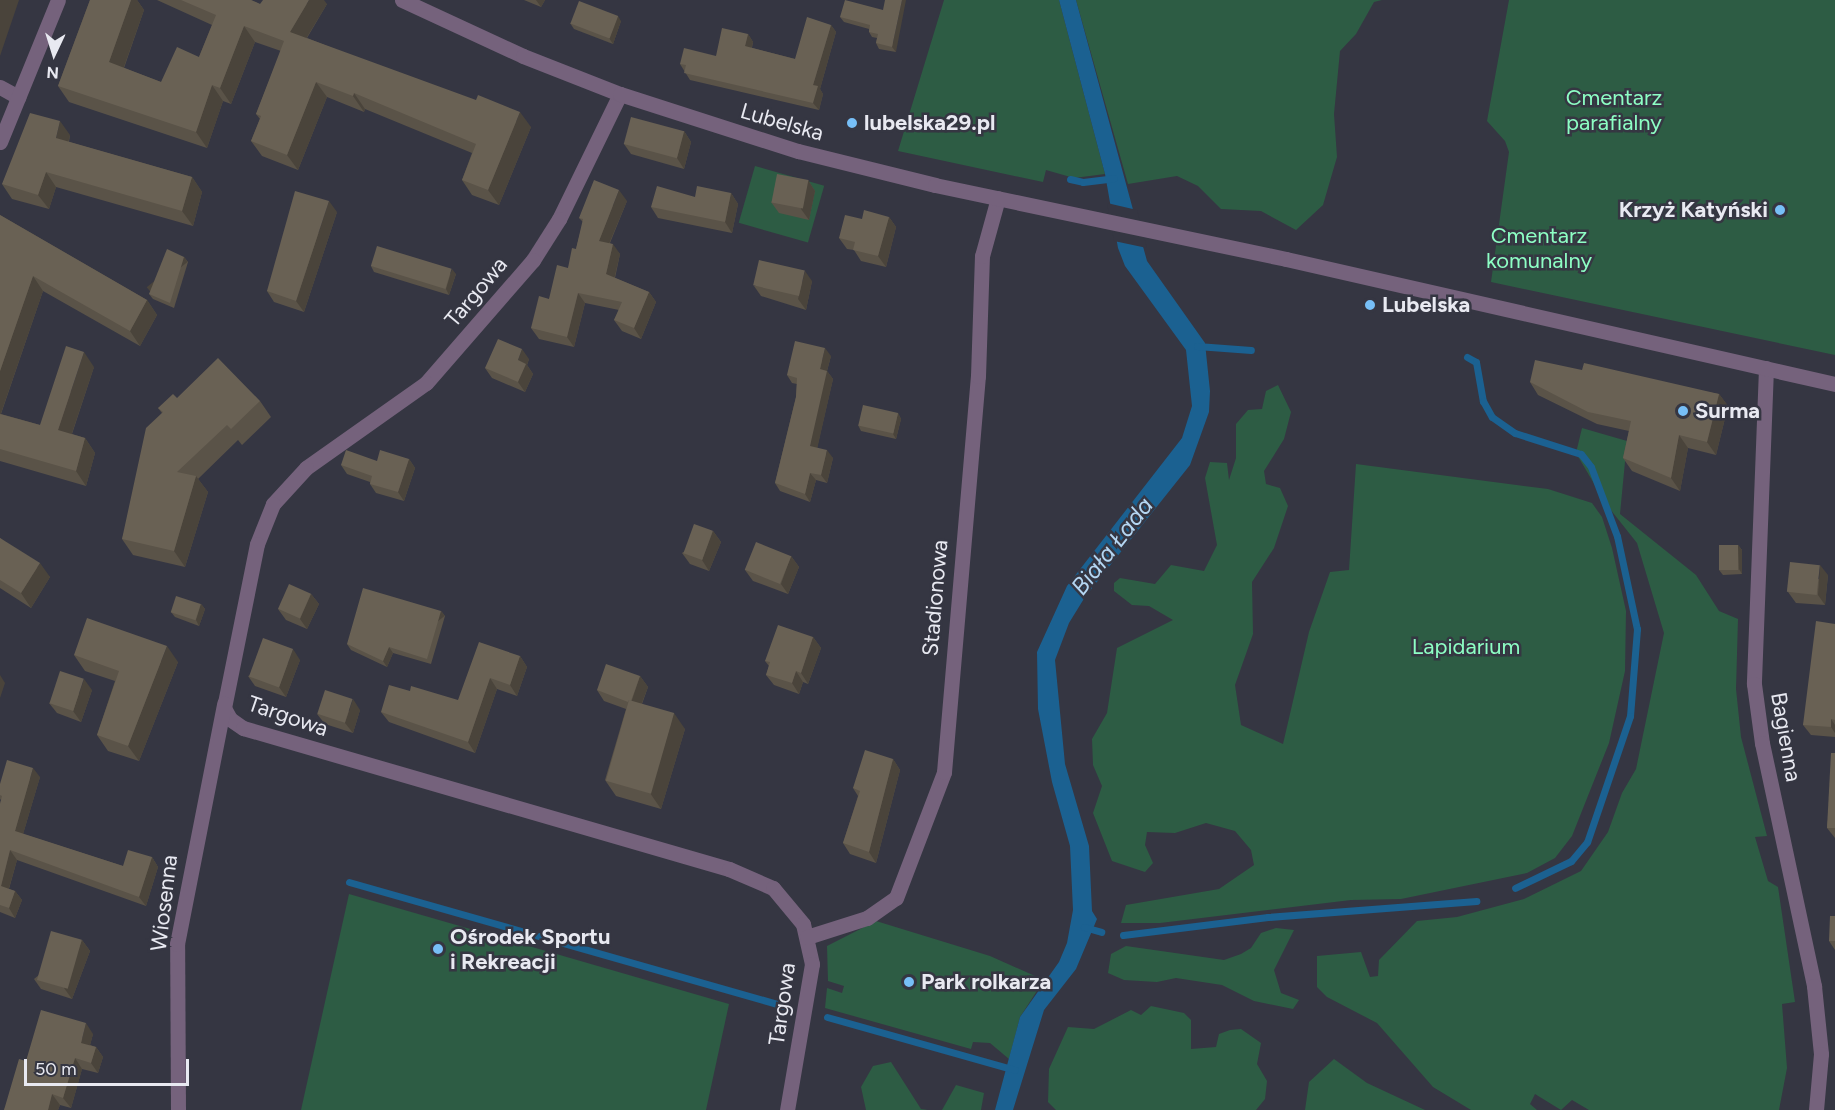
<!DOCTYPE html>
<meta charset="utf-8">
<style>
body{margin:0}
#map{position:relative;width:1835px;height:1110px;overflow:hidden;background:#353642;font-family:Figtree,sans-serif}
div>[style]{position:absolute}
[style*='--x']{left:calc(var(--x)*1px);top:calc(var(--y)*1px);width:calc(var(--w)*1px);rotate:calc(var(--a)*1deg)}
.green>*{inset:0;background:#2d5c44;transform-origin:0 0}
.water>*{inset:0;background:#1b6191}
.pier>*{inset:0;background:#353642}
.stream>*{height:7px;margin:-3.5px;padding:0 3.5px;transform-origin:3.5px;border-radius:3.5px;background:#1b6191}
.minor>*{height:15px;margin:-7.5px;padding:0 7.5px;transform-origin:7.5px;border-radius:7.5px;background:#75627c}
.tertiary>*{height:15px;margin:-7.5px;padding:0 7.5px;transform-origin:7.5px;border-radius:7.5px;background:#75627c}
.wall>*{inset:0;background:#5a5348}
.shaded-wall>*{inset:0;background:#4a443b;transform-origin:0 0}
.building>*{inset:0;background:#696154;transform-origin:0 0}
.dots>*{width:16px;height:16px;translate:-50% -50%;box-sizing:border-box;border:3px solid #353642;border-radius:50%}
span{translate:-50% -50%;white-space:nowrap;text-align:center;line-height:1.15;-webkit-text-stroke:5px #353642;paint-order:stroke}
.park-label{font-size:22px;color:#8dfec4}
.street-label{font-size:22px;color:#e8e9f1}
.poi-label{font-size:22px;color:#e8e9f1;font-weight:700}
.left{translate:0 -50%;text-align:left}
.right{translate:-100% -50%;text-align:right}
.water-label{font-size:24px;color:#b4d6f2;font-style:italic}
.north{position:absolute;left:24px;top:24px;width:60px;height:60px;-webkit-text-stroke:4px #353642;paint-order:stroke;rotate:184deg;font-size:16px;font-weight:700;line-height:24px;text-align:center;color:#e8e9f1}
.north::after{content:'';display:block;margin:auto;width:21px;height:27px;background:#e8e9f1;clip-path:polygon(50% 0,100% 100%,50% 72%,0 100%)}
.scale{position:absolute;left:24px;top:1059px;width:165px;height:27px;box-sizing:border-box;border:3px solid #e8e9f1;border-top:0;padding-left:8px;font-size:18px;line-height:21px;white-space:nowrap;color:#e8e9f1;-webkit-text-stroke:4px #353642;paint-order:stroke}
</style>
<div id="map">
<div class="green">
<div style="clip-path:polygon(944px 0,1059px 0,1105px 174px,1074px 178px,1046px 170px,1043px 182px,898px 151px)"></div>
<div style="clip-path:polygon(1076px 0,1382px 0,1374px 2px,1356px 34px,1340px 51px,1334px 114px,1337px 157px,1323px 205px,1296px 230px,1261px 211px,1221px 209px,1198px 186px,1177px 176px,1128px 184px)"></div>
<div style="clip-path:polygon(1509px 0,1835px 0,1835px 355px,1491px 282px,1509px 152px,1505px 141px,1487px 121px)"></div>
<div style="left:755px;top:166px;width:72px;height:59px;rotate:16deg"></div>
<div style="clip-path:polygon(1278px 385px,1291px 412px,1284px 439px,1264px 471px,1266px 484px,1280px 488px,1288px 506px,1274px 548px,1252px 582px,1253px 634px,1235px 685px,1241px 725px,1283px 744px,1309px 632px,1330px 572px,1349px 570px,1356px 464px,1548px 489px,1592px 503px,1602px 517px,1612px 548px,1626px 611px,1625px 671px,1609px 743px,1572px 836px,1555px 858px,1527px 873px,1401px 899px,1351px 900px,1160px 923px,1121px 923px,1126px 905px,1219px 889px,1254px 865px,1251px 850px,1235px 831px,1206px 823px,1175px 833px,1147px 832px,1145px 845px,1153px 863px,1145px 872px,1112px 861px,1093px 813px,1102px 786px,1093px 765px,1092px 739px,1107px 713px,1117px 648px,1173px 620px,1149px 606px,1132px 605px,1114px 591px,1114px 583px,1120px 578px,1155px 584px,1171px 565px,1204px 571px,1217px 545px,1205px 478px,1210px 462px,1227px 463px,1229px 480px,1236px 458px,1236px 424px,1248px 410px,1262px 409px,1266px 391px)"></div>
<div style="clip-path:polygon(1582px 428px,1627px 441px,1620px 514px,1696px 575px,1719px 611px,1738px 619px,1736px 689px,1741px 737px,1767px 836px,1755px 837px,1768px 881px,1778px 887px,1795px 1002px,1782px 1004px,1787px 1068px,1779px 1110px,1589px 1110px,1572px 1100px,1561px 1110px,1535px 1094px,1530px 1104px,1537px 1110px,1471px 1110px,1433px 1087px,1377px 1023px,1327px 997px,1317px 987px,1317px 956px,1361px 952px,1370px 977px,1378px 976px,1379px 960px,1417px 921px,1457px 917px,1524px 899px,1581px 871px,1608px 832px,1622px 793px,1636px 769px,1664px 633px,1637px 543px,1606px 504px,1576px 453px)"></div>
<div style="clip-path:polygon(349px 894px,729px 1004px,706px 1110px,301px 1110px)"></div>
<div style="clip-path:polygon(876px 921px,990px 956px,1044px 980px,1020px 1017px,1009px 1059px,990px 1043px,973px 1042px,971px 1049px,825px 1008px,827px 988px,842px 993px,844px 986px,828px 981px,827px 946px)"></div>
<div style="clip-path:polygon(1276px 928px,1294px 930px,1274px 970px,1281px 993px,1299px 1000px,1293px 1009px,1254px 1001px,1222px 985px,1176px 978px,1157px 982px,1124px 980px,1108px 973px,1111px 954px,1126px 946px,1224px 960px,1241px 954px,1251px 948px,1261px 933px)"></div>
<div style="clip-path:polygon(1151px 1006px,1184px 1013px,1191px 1020px,1191px 1049px,1216px 1047px,1219px 1034px,1230px 1030px,1241px 1029px,1261px 1043px,1257px 1064px,1267px 1081px,1265px 1099px,1256px 1110px,1056px 1110px,1048px 1102px,1049px 1069px,1068px 1027px,1094px 1029px,1131px 1010px,1141px 1015px)"></div>
<div style="clip-path:polygon(1334px 1059px,1367px 1083px,1425px 1110px,1305px 1110px,1309px 1082px)"></div>
<div style="clip-path:polygon(891px 1062px,921px 1109px,928px 1110px,866px 1110px,861px 1087px,873px 1066px)"></div>
<div style="clip-path:polygon(956px 1085px,984px 1093px,981px 1110px,942px 1110px)"></div>
</div>
<div class="water">
<div style="clip-path:polygon(1059px 0,1076px 0,1147px 261px,1205px 343px,1210px 391px,1209px 412px,1190px 465px,1085px 597px,1069px 623px,1055px 660px,1065px 764px,1089px 846px,1092px 911px,1097px 919px,1076px 969px,1044px 1010px,1013px 1110px,995px 1110px,1020px 1017px,1059px 962px,1067px 943px,1073px 910px,1070px 846px,1052px 782px,1038px 709px,1037px 652px,1067px 586px,1182px 438px,1192px 406px,1186px 350px,1125px 266px,1118px 248px,1105px 174px)"></div>
</div>
<div class="pier">
<div style="clip-path:polygon(1107px 203px,1137px 210px,1147px 248px,1114px 241px)"></div>
</div>
<div class="stream">
<div style="--x:1070;--y:179;--w:13;--a:13"></div>
<div style="--x:1083;--y:182;--w:31;--a:-7"></div>
<div style="--x:1197;--y:346;--w:54;--a:4.2"></div>
<div style="--x:1467;--y:357;--w:10;--a:29"></div>
<div style="--x:1476;--y:362;--w:40;--a:80"></div>
<div style="--x:1483;--y:401;--w:18;--a:61"></div>
<div style="--x:1492;--y:417;--w:28;--a:35"></div>
<div style="--x:1515;--y:433;--w:69;--a:17.7"></div>
<div style="--x:1581;--y:454;--w:16;--a:52"></div>
<div style="--x:1591;--y:467;--w:74;--a:69.4"></div>
<div style="--x:1617;--y:536;--w:95;--a:77.9"></div>
<div style="--x:1637;--y:629;--w:87;--a:94.6"></div>
<div style="--x:1630;--y:716;--w:133;--a:108.8"></div>
<div style="--x:1587;--y:842;--w:25;--a:130"></div>
<div style="--x:1571;--y:861;--w:62;--a:154.3"></div>
<div style="--x:349;--y:882;--w:451;--a:15.9"></div>
<div style="--x:1084;--y:927;--w:18;--a:16"></div>
<div style="--x:1123;--y:935;--w:146;--a:-7.1"></div>
<div style="--x:1268;--y:917;--w:209;--a:-4.4"></div>
<div style="--x:827;--y:1017;--w:195;--a:15.7"></div>
</div>
<div class="minor">
<div style="--x:0;--y:87;--w:21;--a:29"></div>
<div style="--x:620;--y:94;--w:139;--a:116"></div>
<div style="--x:559;--y:219;--w:49;--a:122.4"></div>
<div style="--x:533;--y:260;--w:163;--a:131"></div>
<div style="--x:426;--y:383;--w:147;--a:144.7"></div>
<div style="--x:306;--y:468;--w:49;--a:132.5"></div>
<div style="--x:273;--y:504;--w:43;--a:111.8"></div>
<div style="--x:257;--y:544;--w:167;--a:101.4"></div>
<div style="--x:224;--y:708;--w:13;--a:61"></div>
<div style="--x:230;--y:719;--w:16;--a:35"></div>
<div style="--x:243;--y:728;--w:506;--a:16.18"></div>
<div style="--x:729;--y:869;--w:48;--a:23.4"></div>
<div style="--x:773;--y:888;--w:47;--a:50.2"></div>
<div style="--x:803;--y:924;--w:41;--a:77.3"></div>
<div style="--x:812;--y:964;--w:148;--a:99.7"></div>
<div style="--x:1766;--y:368;--w:316;--a:92.2"></div>
<div style="--x:1754;--y:684;--w:60;--a:82.3"></div>
<div style="--x:1762;--y:743;--w:249;--a:77.9"></div>
<div style="--x:1814;--y:986;--w:68;--a:84.1"></div>
<div style="--x:1821;--y:1054;--w:56;--a:95.1"></div>
<div style="--x:807;--y:937;--w:63;--a:-17.6"></div>
<div style="--x:867;--y:918;--w:35;--a:-35"></div>
<div style="--x:896;--y:898;--w:135;--a:-69.1"></div>
<div style="--x:944;--y:772;--w:397;--a:-85.1"></div>
<div style="--x:978;--y:376;--w:120;--a:-88.1"></div>
<div style="--x:982;--y:256;--w:60;--a:-74.6"></div>
<div style="--x:178;--y:1110;--w:166;--a:-90.3"></div>
<div style="--x:177;--y:944;--w:245;--a:-78.9"></div>
</div>
<div class="tertiary">
<div style="--x:402;--y:0;--w:133;--a:24.8"></div>
<div style="--x:523;--y:56;--w:104;--a:21.4"></div>
<div style="--x:620;--y:94;--w:187;--a:17.8"></div>
<div style="--x:798;--y:151;--w:141;--a:13.9"></div>
<div style="--x:935;--y:185;--w:359;--a:11.9"></div>
<div style="--x:1286;--y:259;--w:563;--a:12.83"></div>
<div style="--x:0;--y:142;--w:153;--a:-67.8"></div>
</div>
<div class="wall">
<div style="clip-path:polygon(90px 0,137px 0,144px 10px,124px 68px,161px 82px,199px 57px,212px 25px,157px 0,251px 0,260px 4px,327px 4px,307px 38px,531px 127px,499px 205px,472px 195px,462px 180px,472px 153px,365px 109px,364px 112px,327px 97px,298px 170px,262px 156px,251px 141px,260px 119px,256px 114px,281px 51px,255px 42px,231px 104px,223px 101px,207px 148px,69px 102px,58px 86px)"></div>
<div style="clip-path:polygon(524px 0,545px 0,541px 7px)"></div>
<div style="clip-path:polygon(883px 10px,896px 52px,879px 49px,876px 43px,877px 38px,872px 37px,869px 32px,869px 29px,844px 22px,840px 17px)"></div>
<div style="clip-path:polygon(621px 21px,613px 44px,574px 29px,570px 23px)"></div>
<div style="clip-path:polygon(831px 25px,836px 32px,820px 89px,823px 94px,819px 110px,690px 80px,680px 64px,716px 56px,748px 34px,753px 42px,752px 48px,795px 59px)"></div>
<div style="clip-path:polygon(684px 131px,691px 142px,684px 169px,631px 154px,624px 144px)"></div>
<div style="clip-path:polygon(70px 135px,69px 142px,192px 177px,202px 192px,193px 226px,56px 187px,49px 209px,12px 199px,2px 184px)"></div>
<div style="clip-path:polygon(808px 180px,815px 191px,809px 220px,779px 213px,771px 202px)"></div>
<div style="clip-path:polygon(731px 193px,738px 204px,732px 233px,658px 218px,651px 207px,695px 197px)"></div>
<div style="clip-path:polygon(627px 201px,610px 243px,620px 254px,615px 278px,649px 292px,656px 302px,641px 339px,622px 331px,614px 320px,619px 310px,585px 303px,574px 347px,539px 339px,531px 328px,568px 268px,576px 249px,583px 222px,579px 218px)"></div>
<div style="clip-path:polygon(337px 212px,304px 312px,274px 302px,267px 291px)"></div>
<div style="clip-path:polygon(0 215px,147px 300px,157px 315px,140px 346px,43px 291px,1px 414px,40px 425px,94px 367px,72px 434px,85px 438px,95px 453px,86px 486px,0 461px)"></div>
<div style="clip-path:polygon(889px 217px,896px 227px,886px 267px,861px 261px,854px 250px,847px 249px,839px 238px,862px 219px)"></div>
<div style="clip-path:polygon(184px 257px,188px 262px,174px 308px,153px 299px,149px 294px)"></div>
<div style="clip-path:polygon(371px 266px,456px 274px,449px 295px,374px 272px)"></div>
<div style="clip-path:polygon(812px 281px,806px 310px,761px 296px,754px 286px)"></div>
<div style="clip-path:polygon(831px 356px,827px 371px,833px 379px,817px 448px,833px 458px,827px 483px,816px 480px,810px 502px,780px 491px,775px 483px,796px 397px,797px 384px,792px 383px,787px 375px)"></div>
<div style="clip-path:polygon(529px 359px,527px 365px,533px 374px,525px 392px,492px 378px,485px 368px)"></div>
<div style="clip-path:polygon(1582px 370px,1719px 394px,1728px 406px,1716px 455px,1688px 448px,1680px 491px,1632px 471px,1623px 458px,1629px 431px,1597px 424px,1538px 395px,1530px 382px)"></div>
<div style="clip-path:polygon(177px 398px,260px 401px,271px 417px,242px 445px,238px 440px,198px 479px,208px 492px,185px 567px,133px 555px,122px 539px,162px 413px,158px 408px)"></div>
<div style="clip-path:polygon(898px 413px,901px 419px,896px 439px,861px 431px,858px 425px)"></div>
<div style="clip-path:polygon(409px 459px,415px 468px,404px 501px,376px 493px,370px 484px,370px 482px,347px 474px,341px 465px,377px 461px)"></div>
<div style="clip-path:polygon(713px 531px,721px 542px,709px 571px,690px 564px,682px 553px)"></div>
<div style="clip-path:polygon(0 538px,50px 577px,31px 608px,0 588px)"></div>
<div style="clip-path:polygon(1738px 545px,1742px 550px,1742px 574px,1723px 575px,1719px 570px)"></div>
<div style="clip-path:polygon(791px 556px,799px 567px,788px 594px,753px 581px,745px 570px)"></div>
<div style="clip-path:polygon(1828px 575px,1825px 605px,1796px 603px,1788px 592px)"></div>
<div style="clip-path:polygon(311px 594px,319px 604px,307px 629px,286px 620px,278px 609px)"></div>
<div style="clip-path:polygon(201px 604px,205px 609px,199px 626px,175px 617px,171px 612px)"></div>
<div style="clip-path:polygon(441px 611px,445px 616px,431px 664px,393px 653px,387px 667px,351px 650px,347px 644px)"></div>
<div style="clip-path:polygon(1835px 624px,1835px 737px,1811px 735px,1803px 725px)"></div>
<div style="clip-path:polygon(813px 637px,821px 648px,808px 684px,803px 682px,799px 694px,774px 685px,766px 675px,769px 666px,765px 661px)"></div>
<div style="clip-path:polygon(74px 655px,178px 662px,139px 761px,108px 751px,97px 735px,115px 681px,85px 671px)"></div>
<div style="clip-path:polygon(520px 656px,527px 667px,517px 696px,497px 689px,475px 753px,389px 722px,381px 712px,458px 700px)"></div>
<div style="clip-path:polygon(300px 660px,286px 697px,255px 686px,248px 676px)"></div>
<div style="clip-path:polygon(640px 676px,648px 687px,642px 704px,685px 729px,661px 809px,616px 796px,605px 780px,626px 709px,604px 701px,597px 690px)"></div>
<div style="clip-path:polygon(92px 690px,81px 722px,57px 713px,49px 703px)"></div>
<div style="clip-path:polygon(360px 710px,353px 733px,325px 724px,317px 714px)"></div>
<div style="clip-path:polygon(1835px 753px,1835px 838px,1827px 828px)"></div>
<div style="clip-path:polygon(893px 759px,900px 770px,876px 863px,850px 854px,843px 843px,858px 796px,853px 788px)"></div>
<div style="clip-path:polygon(40px 777px,23px 834px,123px 866px,152px 857px,158px 867px,146px 906px,17px 860px,9px 889px,15px 891px,22px 900px,15px 918px,0 912px,0 804px,1px 800px,0 799px,0 784px)"></div>
<div style="clip-path:polygon(1835px 909px,1835px 950px,1829px 941px,1835px 916px)"></div>
<div style="clip-path:polygon(82px 940px,90px 951px,72px 999px,41px 989px,34px 979px)"></div>
<div style="clip-path:polygon(93px 1034px,90px 1045px,96px 1047px,103px 1057px,98px 1073px,82px 1069px,71px 1108px,60px 1105px,58px 1110px,4px 1110px,26px 1061px)"></div>
</div>
<div class="shaded-wall">
<div style="clip-path:polygon(0 0,19px 0,0 56px)"></div>
<div style="clip-path:polygon(131px 0,137px 0,144px 10px,120px 78px,109px 62px)"></div>
<div style="clip-path:polygon(309px 0,324px 0,327px 4px,301px 47px,290px 32px)"></div>
<div style="clip-path:polygon(536px 0,545px 0,541px 7px)"></div>
<div style="clip-path:polygon(902px 0,906px 0,896px 52px,892px 47px)"></div>
<div style="clip-path:polygon(618px 16px,621px 21px,613px 44px,609px 38px)"></div>
<div style="clip-path:polygon(831px 25px,836px 32px,820px 89px,823px 94px,819px 110px,813px 103px,813px 85px)"></div>
<div style="clip-path:polygon(244px 26px,255px 42px,231px 104px,220px 88px)"></div>
<div style="clip-path:polygon(748px 34px,753px 42px,750px 54px,745px 46px)"></div>
<div style="clip-path:polygon(316px 82px,327px 97px,298px 170px,287px 155px)"></div>
<div style="clip-path:polygon(212px 85px,223px 101px,207px 148px,196px 132px)"></div>
<div style="clip-path:polygon(354px 93px,365px 109px,364px 112px,353px 96px)"></div>
<div style="clip-path:polygon(520px 112px,531px 127px,499px 205px,488px 190px)"></div>
<div style="clip-path:polygon(60px 121px,70px 135px,66px 152px,56px 138px)"></div>
<div style="clip-path:polygon(684px 131px,691px 142px,684px 169px,677px 158px)"></div>
<div style="clip-path:polygon(46px 172px,56px 187px,49px 209px,38px 195px)"></div>
<div style="clip-path:polygon(192px 177px,202px 192px,193px 226px,182px 211px)"></div>
<div style="clip-path:polygon(808px 180px,815px 191px,809px 220px,801px 209px)"></div>
<div style="clip-path:polygon(619px 190px,627px 201px,606px 251px,599px 241px)"></div>
<div style="clip-path:polygon(731px 193px,738px 204px,732px 233px,725px 222px)"></div>
<div style="clip-path:polygon(329px 201px,337px 212px,304px 312px,296px 301px)"></div>
<div style="clip-path:polygon(889px 217px,896px 227px,886px 267px,878px 256px)"></div>
<div style="clip-path:polygon(613px 244px,620px 254px,613px 284px,606px 274px)"></div>
<div style="left:184px;top:257px;width:6px;height:48px;rotate:51deg"></div>
<div style="clip-path:polygon(452px 269px,456px 274px,449px 295px,446px 289px)"></div>
<div style="clip-path:polygon(805px 271px,812px 281px,806px 310px,798px 299px)"></div>
<div style="clip-path:polygon(33px 276px,43px 291px,0 416px,0 371px)"></div>
<div style="clip-path:polygon(649px 292px,656px 302px,641px 339px,634px 328px)"></div>
<div style="clip-path:polygon(578px 293px,585px 303px,574px 347px,567px 337px)"></div>
<div style="clip-path:polygon(147px 300px,157px 315px,140px 346px,130px 331px)"></div>
<div style="clip-path:polygon(825px 348px,831px 356px,827px 371px,833px 379px,816px 454px,810px 446px,820px 369px)"></div>
<div style="clip-path:polygon(522px 349px,529px 359px,527px 365px,533px 374px,525px 392px,518px 382px,518px 360px)"></div>
<div style="clip-path:polygon(84px 352px,94px 367px,68px 445px,58px 430px)"></div>
<div style="clip-path:polygon(1719px 394px,1728px 406px,1716px 455px,1707px 442px)"></div>
<div style="clip-path:polygon(898px 413px,901px 419px,896px 439px,893px 434px)"></div>
<div style="clip-path:polygon(1679px 435px,1688px 448px,1680px 491px,1671px 478px)"></div>
<div style="clip-path:polygon(85px 438px,95px 453px,86px 486px,76px 471px)"></div>
<div style="clip-path:polygon(827px 450px,833px 458px,827px 483px,821px 475px)"></div>
<div style="clip-path:polygon(409px 459px,415px 468px,404px 501px,398px 492px)"></div>
<div style="clip-path:polygon(810px 473px,816px 480px,810px 502px,805px 494px)"></div>
<div style="clip-path:polygon(196px 476px,208px 492px,185px 567px,174px 551px)"></div>
<div style="clip-path:polygon(713px 531px,721px 542px,709px 571px,702px 560px)"></div>
<div style="clip-path:polygon(1738px 545px,1742px 550px,1742px 574px,1739px 569px)"></div>
<div style="clip-path:polygon(791px 556px,799px 567px,788px 594px,781px 584px)"></div>
<div style="clip-path:polygon(40px 563px,50px 577px,31px 608px,21px 593px)"></div>
<div style="clip-path:polygon(1820px 565px,1828px 575px,1825px 605px,1818px 595px)"></div>
<div style="clip-path:polygon(311px 594px,319px 604px,307px 629px,300px 619px)"></div>
<div style="clip-path:polygon(201px 604px,205px 609px,199px 626px,196px 620px)"></div>
<div style="left:441px;top:611px;width:6px;height:50px;rotate:51deg"></div>
<div style="clip-path:polygon(813px 637px,821px 648px,808px 684px,801px 673px)"></div>
<div style="clip-path:polygon(167px 646px,178px 662px,139px 761px,128px 746px)"></div>
<div style="clip-path:polygon(389px 647px,393px 653px,387px 667px,383px 661px)"></div>
<div style="clip-path:polygon(293px 649px,300px 660px,286px 697px,279px 687px)"></div>
<div style="clip-path:polygon(520px 656px,527px 667px,517px 696px,510px 685px)"></div>
<div style="clip-path:polygon(796px 671px,803px 682px,799px 694px,792px 683px)"></div>
<div style="clip-path:polygon(0 675px,5px 683px,0 698px)"></div>
<div style="clip-path:polygon(640px 676px,648px 687px,638px 713px,631px 703px)"></div>
<div style="clip-path:polygon(490px 678px,497px 689px,475px 753px,468px 742px)"></div>
<div style="clip-path:polygon(84px 679px,92px 690px,81px 722px,73px 711px)"></div>
<div style="clip-path:polygon(353px 699px,360px 710px,353px 733px,345px 723px)"></div>
<div style="clip-path:polygon(674px 713px,685px 729px,661px 809px,650px 793px)"></div>
<div style="clip-path:polygon(1831px 719px,1835px 725px,1835px 733px,1831px 727px)"></div>
<div style="clip-path:polygon(893px 759px,900px 770px,876px 863px,869px 852px)"></div>
<div style="clip-path:polygon(33px 768px,40px 777px,21px 841px,15px 831px)"></div>
<div style="clip-path:polygon(10px 850px,17px 860px,7px 895px,1px 886px)"></div>
<div style="clip-path:polygon(152px 857px,158px 867px,146px 906px,139px 897px)"></div>
<div style="clip-path:polygon(15px 891px,22px 900px,15px 918px,9px 908px)"></div>
<div style="clip-path:polygon(82px 940px,90px 951px,72px 999px,64px 988px)"></div>
<div style="clip-path:polygon(86px 1023px,93px 1034px,88px 1053px,81px 1043px)"></div>
<div style="clip-path:polygon(96px 1047px,103px 1057px,98px 1073px,91px 1063px)"></div>
<div style="clip-path:polygon(75px 1058px,82px 1069px,71px 1108px,63px 1098px)"></div>
<div style="clip-path:polygon(52px 1094px,60px 1105px,58px 1110px,48px 1110px)"></div>
</div>
<div class="building">
<div style="clip-path:polygon(90px 0,131px 0,109px 62px,161px 82px,177px 47px,199px 57px,216px 15px,181px 0,251px 0,260px 4px,263px 0,309px 0,290px 32px,476px 100px,478px 95px,520px 112px,488px 190px,462px 180px,476px 144px,354px 93px,353px 96px,316px 82px,287px 155px,251px 141px,261px 116px,256px 114px,284px 41px,244px 26px,220px 88px,212px 85px,196px 132px,58px 86px)"></div>
<div style="clip-path:polygon(845px 0,883px 10px,885px 0,902px 0,892px 47px,876px 43px,878px 34px,869px 32px,870px 25px,840px 17px)"></div>
<div style="left:579px;top:1px;width:42px;height:24px;rotate:21deg"></div>
<div style="clip-path:polygon(807px 17px,831px 25px,813px 85px,818px 86px,813px 103px,684px 73px,686px 65px,680px 64px,684px 48px,716px 56px,722px 28px,748px 34px,745px 46px,795px 59px)"></div>
<div style="clip-path:polygon(30px 113px,60px 121px,56px 138px,192px 177px,182px 211px,46px 172px,38px 195px,2px 184px)"></div>
<div style="left:631px;top:117px;width:55px;height:28px;rotate:15deg"></div>
<div style="left:777px;top:174px;width:32px;height:29px;rotate:11deg"></div>
<div style="clip-path:polygon(594px 180px,619px 190px,599px 241px,613px 244px,606px 274px,649px 292px,634px 328px,614px 320px,622px 302px,578px 293px,567px 337px,531px 328px,539px 296px,549px 299px,557px 265px,568px 268px,572px 248px,576px 249px,583px 219px,579px 218px)"></div>
<div style="clip-path:polygon(657px 186px,695px 197px,697px 186px,731px 193px,725px 222px,651px 207px)"></div>
<div style="clip-path:polygon(295px 191px,329px 201px,296px 301px,267px 291px)"></div>
<div style="clip-path:polygon(864px 210px,889px 217px,878px 256px,853px 250px,855px 242px,839px 238px,845px 215px,862px 219px)"></div>
<div style="clip-path:polygon(0 215px,147px 300px,130px 331px,33px 276px,0 371px)"></div>
<div style="left:377px;top:246px;width:78px;height:21px;rotate:17deg"></div>
<div style="clip-path:polygon(167px 249px,184px 257px,170px 303px,149px 294px)"></div>
<div style="left:759px;top:260px;width:47px;height:26px;rotate:13deg"></div>
<div style="clip-path:polygon(498px 339px,522px 349px,518px 360px,526px 364px,518px 382px,485px 368px)"></div>
<div style="clip-path:polygon(795px 341px,825px 348px,820px 369px,827px 371px,810px 446px,827px 450px,821px 475px,810px 473px,805px 494px,775px 483px,796px 397px,797px 378px,787px 375px)"></div>
<div style="clip-path:polygon(66px 346px,84px 352px,58px 430px,85px 438px,76px 471px,0 449px,0 414px,40px 425px)"></div>
<div style="clip-path:polygon(218px 358px,260px 401px,231px 429px,227px 425px,177px 472px,196px 476px,174px 551px,122px 539px,146px 428px,163px 412px,158px 408px,173px 394px,177px 398px)"></div>
<div style="clip-path:polygon(1535px 360px,1582px 370px,1584px 363px,1719px 394px,1707px 442px,1679px 435px,1671px 478px,1623px 458px,1631px 421px,1588px 412px,1530px 382px)"></div>
<div style="left:863px;top:405px;width:36px;height:21px;rotate:13deg"></div>
<div style="clip-path:polygon(346px 450px,377px 461px,380px 450px,409px 459px,398px 492px,370px 484px,372px 476px,341px 465px)"></div>
<div style="left:694px;top:524px;width:20px;height:31px;rotate:20deg"></div>
<div style="clip-path:polygon(0 538px,40px 563px,21px 593px,0 580px)"></div>
<div style="left:756px;top:542px;width:38px;height:30px;rotate:22deg"></div>
<div style="left:1719px;top:545px;width:19px;height:25px"></div>
<div style="left:1790px;top:562px;width:30px;height:30px;rotate:6deg"></div>
<div style="left:289px;top:584px;width:24px;height:27px;rotate:24deg"></div>
<div style="clip-path:polygon(363px 588px,441px 611px,427px 659px,389px 647px,383px 661px,347px 644px)"></div>
<div style="left:176px;top:596px;width:26px;height:17px;rotate:18deg"></div>
<div style="clip-path:polygon(87px 618px,167px 646px,128px 746px,97px 735px,119px 671px,74px 655px)"></div>
<div style="clip-path:polygon(1816px 621px,1835px 624px,1835px 720px,1831px 719px,1831px 727px,1803px 725px)"></div>
<div style="clip-path:polygon(778px 625px,813px 637px,801px 673px,796px 671px,792px 683px,766px 675px,770px 662px,765px 661px)"></div>
<div style="left:263px;top:638px;width:32px;height:41px;rotate:20deg"></div>
<div style="clip-path:polygon(479px 642px,520px 656px,510px 685px,490px 678px,468px 742px,381px 712px,389px 685px,410px 691px,411px 686px,458px 700px)"></div>
<div style="clip-path:polygon(606px 664px,640px 676px,631px 701px,629px 700px,628px 702px,597px 690px)"></div>
<div style="left:60px;top:671px;width:25px;height:34px;rotate:18deg"></div>
<div style="left:325px;top:690px;width:29px;height:25px;rotate:18deg"></div>
<div style="left:629px;top:700px;width:47px;height:84px;rotate:16deg"></div>
<div style="clip-path:polygon(865px 750px,893px 759px,869px 852px,843px 843px,860px 791px,853px 788px)"></div>
<div style="clip-path:polygon(1831px 753px,1835px 753px,1835px 828px,1827px 828px)"></div>
<div style="clip-path:polygon(7px 760px,33px 768px,15px 831px,123px 866px,128px 850px,152px 857px,139px 897px,10px 850px,1px 886px,15px 891px,9px 908px,0 905px,0 804px,2px 796px,0 795px,0 784px)"></div>
<div style="clip-path:polygon(1835px 909px,1835px 941px,1829px 941px,1830px 916px,1835px 916px)"></div>
<div style="left:51px;top:931px;width:32px;height:51px;rotate:16deg"></div>
<div style="clip-path:polygon(41px 1010px,86px 1023px,81px 1043px,96px 1047px,91px 1063px,75px 1058px,63px 1098px,52px 1094px,48px 1110px,4px 1110px,19px 1059px,26px 1061px)"></div>
</div>
<div class="dots">
<div style="left:852px;top:123px;background:#77bff7"></div>
<div style="left:1780px;top:210px;background:#77bff7"></div>
<div style="left:1370px;top:305px;background:#77bff7"></div>
<div style="left:1683px;top:411px;background:#77bff7"></div>
<div style="left:438px;top:949px;background:#77bff7"></div>
<div style="left:909px;top:982px;background:#77bff7"></div>
</div>
<div class="park-label">
<span style="left:1614px;top:110px">Cmentarz<br>parafialny</span>
<span style="left:1539px;top:248px">Cmentarz<br>komunalny</span>
<span style="left:1466px;top:647px">Lapidarium</span>
</div>
<div class="street-label">
<span style="left:782px;top:122px;rotate:16deg">Lubelska</span>
<span style="left:476px;top:292px;rotate:-50deg">Targowa</span>
<span style="left:935px;top:598px;rotate:-85deg">Stadionowa</span>
<span style="left:288px;top:716px;rotate:19deg">Targowa</span>
<span style="left:1786px;top:737px;rotate:80deg">Bagienna</span>
<span style="left:164px;top:903px;rotate:-83deg">Wiosenna</span>
<span style="left:782px;top:1004px;rotate:-82deg">Targowa</span>
</div>
<div class="poi-label">
<span class="left" style="left:864px;top:123px">lubelska29.pl</span>
<span class="right" style="left:1768px;top:210px">Krzyż Katyński</span>
<span class="left" style="left:1382px;top:305px">Lubelska</span>
<span class="left" style="left:1695px;top:411px">Surma</span>
<span class="left" style="left:450px;top:949px">Ośrodek Sportu<br>i Rekreacji</span>
<span class="left" style="left:921px;top:982px">Park rolkarza</span>
</div>
<div class="water-label">
<span style="left:1112px;top:546px;rotate:-52deg">Biała Łada</span>
</div>
<div class="north">N</div>
<div class="scale">50 m</div>
</div>
